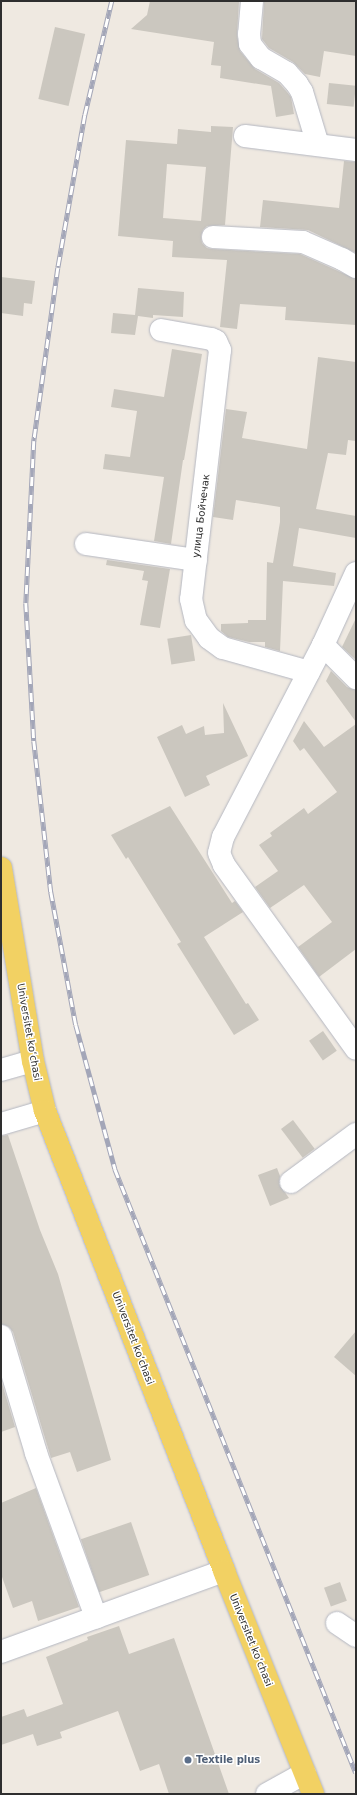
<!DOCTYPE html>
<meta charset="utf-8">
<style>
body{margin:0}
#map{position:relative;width:357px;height:1795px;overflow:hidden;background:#efe9e1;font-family:"DejaVu Sans",sans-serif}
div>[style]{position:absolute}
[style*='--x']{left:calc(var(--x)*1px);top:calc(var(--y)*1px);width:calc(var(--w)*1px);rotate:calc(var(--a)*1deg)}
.building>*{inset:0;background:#cbc7bf;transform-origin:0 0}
.roads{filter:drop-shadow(0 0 1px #b4b7c1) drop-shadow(0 0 1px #b4b7c1)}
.minor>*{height:22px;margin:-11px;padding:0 11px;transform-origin:11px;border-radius:11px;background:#fff}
.major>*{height:22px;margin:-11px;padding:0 11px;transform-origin:11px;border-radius:11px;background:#f2d163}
.rail>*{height:4.5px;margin-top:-2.25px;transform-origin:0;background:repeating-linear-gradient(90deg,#fff 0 9px,#a3a6b8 0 18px);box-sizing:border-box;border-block:1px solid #a3a6b8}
.dots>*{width:11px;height:11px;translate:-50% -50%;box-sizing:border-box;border:2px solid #fff;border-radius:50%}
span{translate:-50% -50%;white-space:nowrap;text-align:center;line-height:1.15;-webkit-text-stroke:3px #fff;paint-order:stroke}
.street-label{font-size:10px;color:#2e2e2e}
.service-label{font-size:10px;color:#4e5e75;font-weight:700}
.left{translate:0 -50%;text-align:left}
.frame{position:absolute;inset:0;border:2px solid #2e2e2e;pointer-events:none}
</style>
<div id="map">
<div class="building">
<div style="clip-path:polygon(150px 1px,239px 1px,237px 35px,240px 51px,255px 69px,279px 83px,287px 92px,291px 97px,294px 114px,276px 117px,271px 86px,220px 78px,221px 66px,211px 65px,214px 42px,131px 29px,147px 15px)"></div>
<div style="clip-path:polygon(264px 1px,356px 1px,356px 56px,324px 51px,320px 77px,305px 74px,293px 62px,269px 48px,262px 39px)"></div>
<div style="left:55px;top:27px;width:31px;height:74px;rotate:13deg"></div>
<div style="left:329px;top:83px;width:27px;height:21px;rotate:6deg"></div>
<div style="clip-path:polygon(evenodd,211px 126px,233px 127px,225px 225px,207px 226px,203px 230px,201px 236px,202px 243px,207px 248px,212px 249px,300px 254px,356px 279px,356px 325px,285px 320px,286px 307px,240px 304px,237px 329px,220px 327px,227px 260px,172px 257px,173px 241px,118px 236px,126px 140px,177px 144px,178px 129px,211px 132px,211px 126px,167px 164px,206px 167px,201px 221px,163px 218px,167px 164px)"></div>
<div style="clip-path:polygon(344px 161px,356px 162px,356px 253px,308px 230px,260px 227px,263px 200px,339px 208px)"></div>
<div style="clip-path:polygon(1px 277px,35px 281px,32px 304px,24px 303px,23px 316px,1px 313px)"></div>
<div style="clip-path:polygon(138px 288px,184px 292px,183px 317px,153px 315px,153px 318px,138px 316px,135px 335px,111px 333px,113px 313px,135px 315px)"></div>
<div style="clip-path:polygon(172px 349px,202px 354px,184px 460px,183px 460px,171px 544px,154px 541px,164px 477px,103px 469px,105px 454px,130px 457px,137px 411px,111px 407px,114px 389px,164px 397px)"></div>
<div style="clip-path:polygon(318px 357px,356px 362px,356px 441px,348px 440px,346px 455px,328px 453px,316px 509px,356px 516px,356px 538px,299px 528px,293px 566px,336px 573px,334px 586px,283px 581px,280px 651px,265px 647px,265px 642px,249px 642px,228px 637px,221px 631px,221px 624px,248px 623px,248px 620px,266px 620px,267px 562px,273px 563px,280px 522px,280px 507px,236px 500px,233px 520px,213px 517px,226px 409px,247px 412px,242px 438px,307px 449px)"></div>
<div style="clip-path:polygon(107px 560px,170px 569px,160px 628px,140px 625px,148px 581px,142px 580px,144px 571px,106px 565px)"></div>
<div style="clip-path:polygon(356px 618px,356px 660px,342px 647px)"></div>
<div style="left:191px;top:635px;width:26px;height:24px;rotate:81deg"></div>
<div style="clip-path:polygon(331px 671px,347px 687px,356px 690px,356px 722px,326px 681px)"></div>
<div style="clip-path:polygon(223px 703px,248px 756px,206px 776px,210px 785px,185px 797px,157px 737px,182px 725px,186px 734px,204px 726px,205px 735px,224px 733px)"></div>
<div style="clip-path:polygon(304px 721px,324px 747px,356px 724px,356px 949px,319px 977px,298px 947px,332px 922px,304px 885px,270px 908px,255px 887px,278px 871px,259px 845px,272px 836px,270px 833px,304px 808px,308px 814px,337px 792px,304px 748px,300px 751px,293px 741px)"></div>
<div style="clip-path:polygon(170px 806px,232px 903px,235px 901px,243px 912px,204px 937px,246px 1004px,248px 1003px,259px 1020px,234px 1035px,177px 944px,181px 942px,128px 857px,126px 859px,111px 835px)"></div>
<div style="left:323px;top:1031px;width:24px;height:17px;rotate:55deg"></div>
<div style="left:293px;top:1120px;width:36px;height:15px;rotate:53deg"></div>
<div style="clip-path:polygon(8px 1135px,40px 1230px,58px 1274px,111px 1460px,77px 1472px,70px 1452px,51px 1458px,13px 1332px,9px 1327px,1px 1324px,1px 1136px)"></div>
<div style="clip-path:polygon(277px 1168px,280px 1176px,279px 1184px,289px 1198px,270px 1206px,258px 1175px)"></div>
<div style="clip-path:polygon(356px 1331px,356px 1376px,334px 1357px)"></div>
<div style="clip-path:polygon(1px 1380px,15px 1427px,1px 1432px)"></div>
<div style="clip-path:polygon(36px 1488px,79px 1607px,38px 1621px,32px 1601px,13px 1608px,1px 1574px,1px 1503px)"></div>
<div style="left:131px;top:1522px;width:56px;height:53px;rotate:71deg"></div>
<div style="left:340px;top:1582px;width:20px;height:17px;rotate:70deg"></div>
<div style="clip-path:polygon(119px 1626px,129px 1654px,174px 1638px,229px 1794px,169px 1794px,159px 1764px,140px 1771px,118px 1711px,60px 1732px,62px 1738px,37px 1746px,33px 1734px,1px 1745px,1px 1717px,24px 1709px,27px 1717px,63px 1704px,46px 1657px,88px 1640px,87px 1637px)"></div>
</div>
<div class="roads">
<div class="minor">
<div style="--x:252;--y:1;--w:33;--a:95"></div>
<div style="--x:249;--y:34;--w:10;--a:84"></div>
<div style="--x:250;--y:44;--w:18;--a:52"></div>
<div style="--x:261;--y:58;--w:30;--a:30"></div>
<div style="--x:287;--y:73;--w:15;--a:48"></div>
<div style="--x:297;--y:84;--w:9;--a:58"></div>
<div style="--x:302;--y:92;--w:55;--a:73.2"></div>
<div style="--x:245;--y:136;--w:112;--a:7.2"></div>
<div style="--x:213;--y:237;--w:90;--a:3.2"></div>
<div style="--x:303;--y:242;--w:43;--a:23.6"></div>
<div style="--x:342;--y:259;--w:16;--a:30"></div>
<div style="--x:161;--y:330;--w:51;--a:10.2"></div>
<div style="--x:211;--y:339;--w:5;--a:22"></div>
<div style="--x:216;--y:341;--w:10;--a:66"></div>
<div style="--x:220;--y:350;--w:251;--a:96.6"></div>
<div style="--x:191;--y:599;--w:22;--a:77"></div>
<div style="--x:196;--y:620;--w:22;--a:54"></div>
<div style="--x:209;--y:638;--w:17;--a:36"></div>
<div style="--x:223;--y:648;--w:89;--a:15.6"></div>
<div style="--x:86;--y:544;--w:111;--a:8.3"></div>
<div style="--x:356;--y:573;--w:79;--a:114.6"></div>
<div style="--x:323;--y:645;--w:216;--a:117.5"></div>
<div style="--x:223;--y:837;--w:16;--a:104"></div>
<div style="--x:219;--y:853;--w:13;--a:67"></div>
<div style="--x:224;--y:865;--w:226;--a:54.3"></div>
<div style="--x:323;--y:645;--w:47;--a:45"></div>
<div style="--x:1;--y:1070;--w:33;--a:-16"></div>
<div style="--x:1;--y:1124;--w:46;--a:-16.5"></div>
<div style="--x:291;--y:1182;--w:81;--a:-36.4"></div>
<div style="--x:1;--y:1336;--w:122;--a:73.3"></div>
<div style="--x:36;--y:1453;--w:175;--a:69.9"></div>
<div style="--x:337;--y:1623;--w:23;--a:34"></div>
<div style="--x:1;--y:1652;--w:237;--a:-20"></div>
<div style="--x:267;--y:1794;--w:43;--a:-28.9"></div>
</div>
<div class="major">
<div style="--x:1;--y:868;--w:196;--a:80.6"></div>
<div style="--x:33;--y:1061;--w:51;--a:76.5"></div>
<div style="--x:45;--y:1111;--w:494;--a:68.7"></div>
<div style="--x:224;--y:1571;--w:240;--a:68.2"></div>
</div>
</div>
<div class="rail">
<div style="--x:112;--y:1;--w:117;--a:103.3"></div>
<div style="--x:85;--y:115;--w:155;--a:100"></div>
<div style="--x:58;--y:268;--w:175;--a:97.9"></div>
<div style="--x:34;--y:441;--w:162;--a:92.8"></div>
<div style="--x:26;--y:603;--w:138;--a:86.7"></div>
<div style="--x:34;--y:741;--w:152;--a:83.6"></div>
<div style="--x:51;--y:892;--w:135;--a:79.4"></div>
<div style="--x:76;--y:1025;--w:149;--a:74.8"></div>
<div style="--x:115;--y:1169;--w:650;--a:68.25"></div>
</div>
<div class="dots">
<div style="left:188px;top:1760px;background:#5c6f8a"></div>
</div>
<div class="street-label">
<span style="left:201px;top:516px;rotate:-83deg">улица Бойчечак</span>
<span style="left:29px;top:1032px;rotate:80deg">Universitet kо‘chasi</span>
<span style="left:133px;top:1338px;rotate:69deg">Universitet kо‘chasi</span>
<span style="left:251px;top:1640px;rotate:68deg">Universitet kо‘chasi</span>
</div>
<div class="service-label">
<span class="left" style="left:196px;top:1760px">Textile plus</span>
</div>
<div class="frame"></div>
</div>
